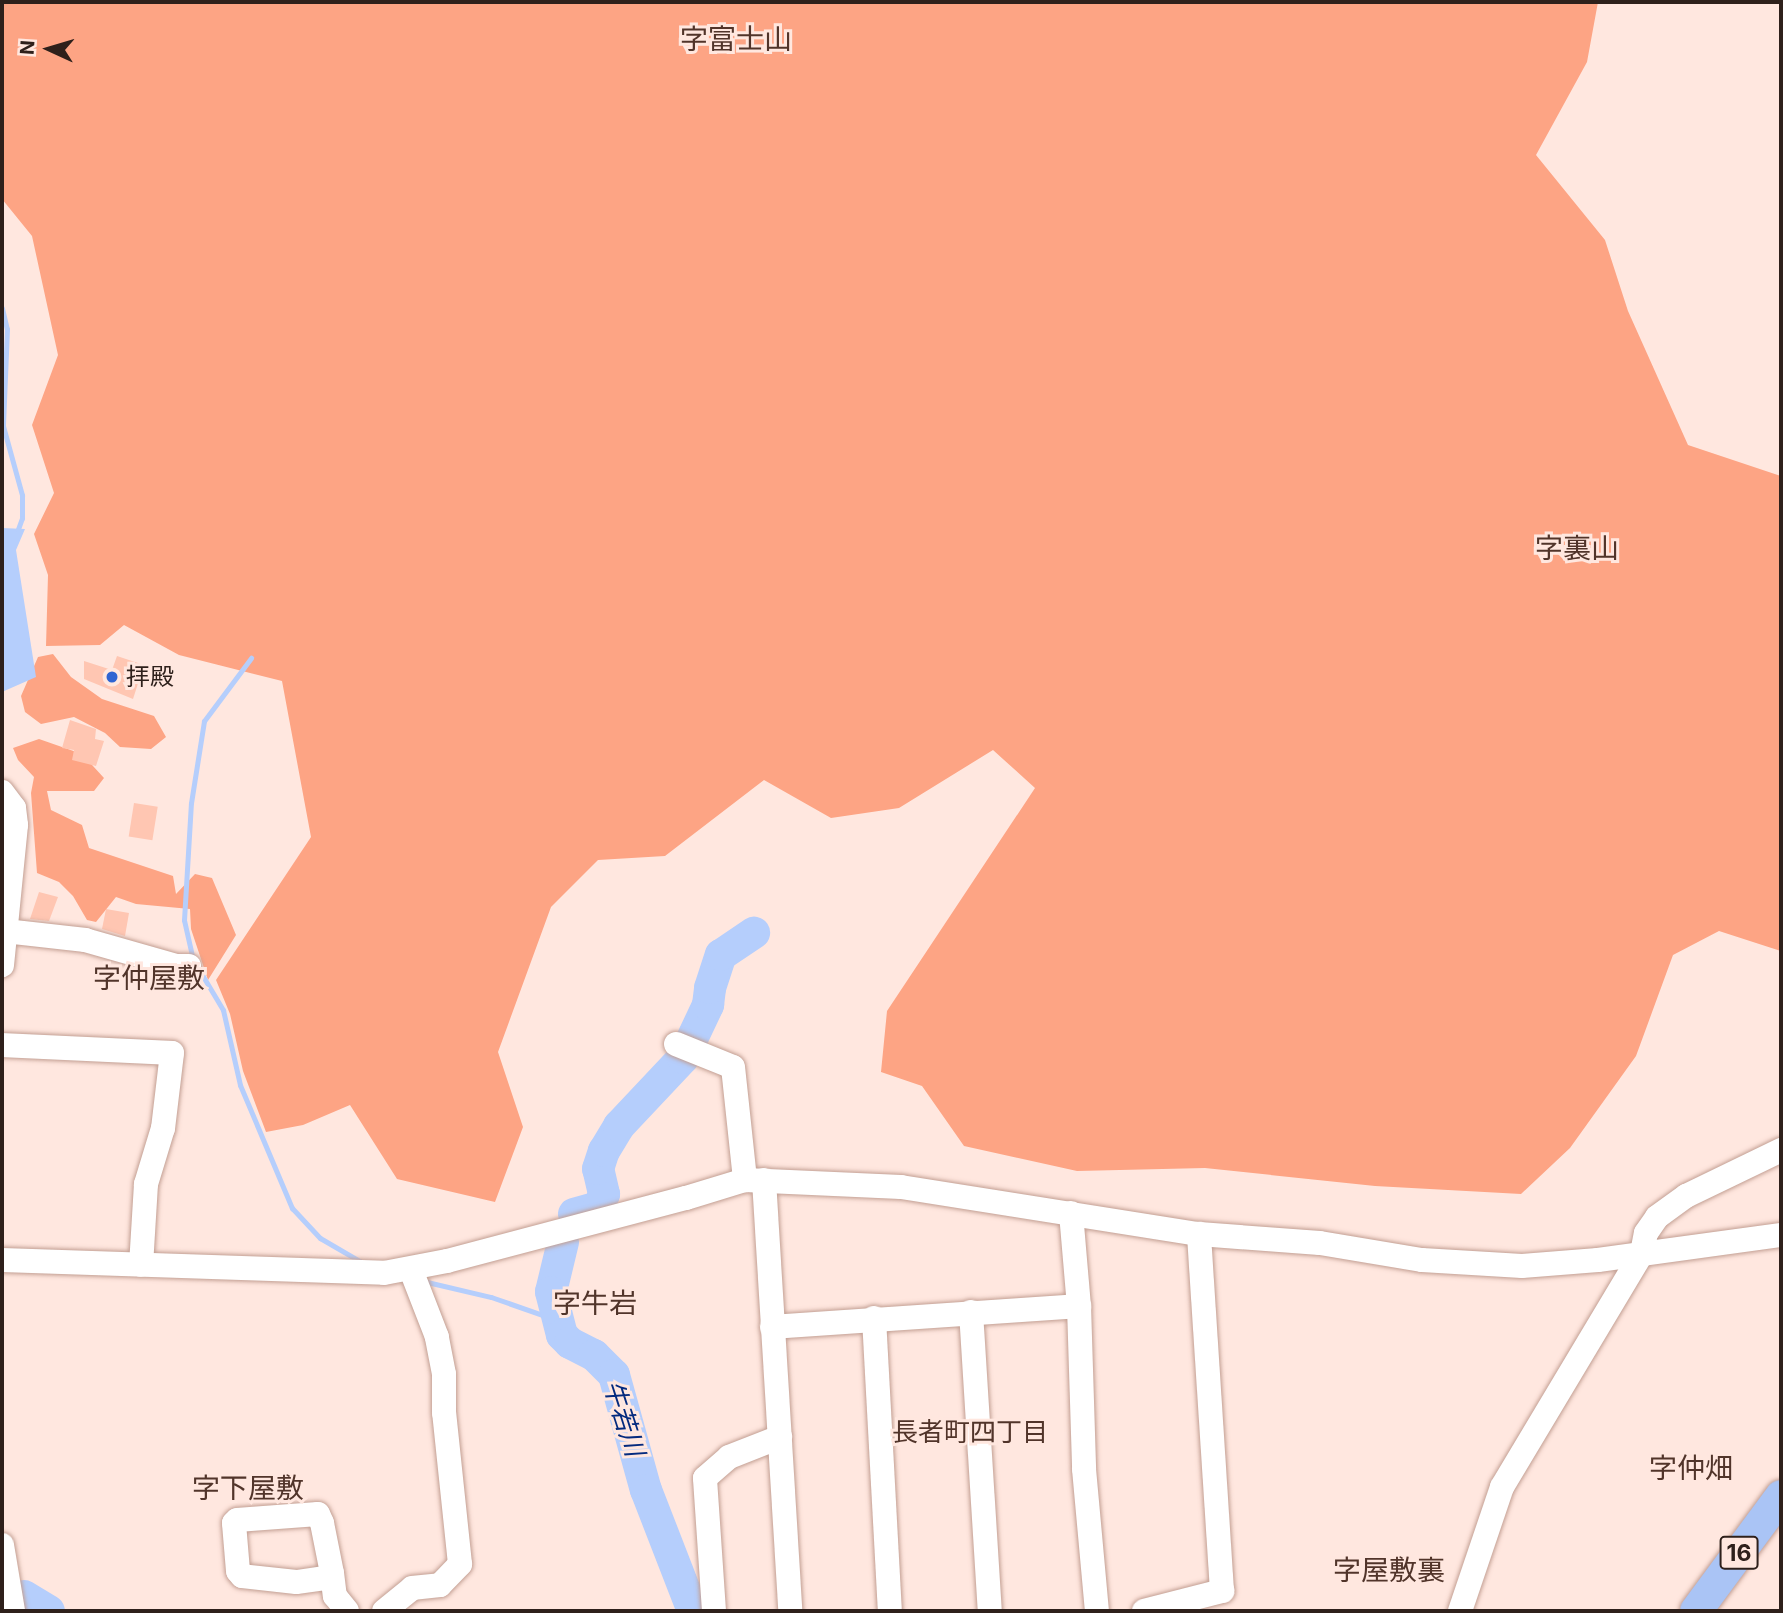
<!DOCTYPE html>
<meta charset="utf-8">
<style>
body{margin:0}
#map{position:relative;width:1783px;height:1613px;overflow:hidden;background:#ffe7df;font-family:Inter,"Noto Sans JP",sans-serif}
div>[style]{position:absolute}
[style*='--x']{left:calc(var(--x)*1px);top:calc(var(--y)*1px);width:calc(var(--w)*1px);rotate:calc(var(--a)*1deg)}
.green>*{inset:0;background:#fda484}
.water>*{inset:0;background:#b5cefc}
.stream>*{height:5px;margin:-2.5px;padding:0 2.5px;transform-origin:2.5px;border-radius:2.5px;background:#b5cefc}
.river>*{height:32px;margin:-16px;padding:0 16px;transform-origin:16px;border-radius:16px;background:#b5cefc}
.building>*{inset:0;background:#ffc6b2;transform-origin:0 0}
.roads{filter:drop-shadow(0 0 2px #c39f93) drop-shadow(0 0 2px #c39f93)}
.minor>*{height:24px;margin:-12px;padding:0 12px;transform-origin:12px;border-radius:12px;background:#fff}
.major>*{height:32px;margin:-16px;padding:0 16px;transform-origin:16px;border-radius:16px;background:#aac4f5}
.dots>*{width:19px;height:19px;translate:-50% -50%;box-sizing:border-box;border:4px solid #ffe7df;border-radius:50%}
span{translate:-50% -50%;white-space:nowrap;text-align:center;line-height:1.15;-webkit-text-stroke:6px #ffe7df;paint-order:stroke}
.shield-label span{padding:2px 5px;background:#ffe7df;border:2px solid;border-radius:5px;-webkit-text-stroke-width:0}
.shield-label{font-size:23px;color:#2e201b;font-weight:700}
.poi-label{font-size:24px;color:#2e201b}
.left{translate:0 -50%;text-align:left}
.water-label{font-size:26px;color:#042a7e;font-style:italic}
.neighbourhood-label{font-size:26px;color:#51342a}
.quarter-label{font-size:28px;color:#51342a}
.frame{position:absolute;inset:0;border:4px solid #2e201b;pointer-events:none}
.north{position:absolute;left:14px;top:14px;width:70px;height:70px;-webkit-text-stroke:5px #ffe7df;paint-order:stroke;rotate:274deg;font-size:19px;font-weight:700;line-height:28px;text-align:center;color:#2e201b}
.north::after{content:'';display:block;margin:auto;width:24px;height:32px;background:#2e201b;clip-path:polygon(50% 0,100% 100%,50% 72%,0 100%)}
</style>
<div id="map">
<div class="green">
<div style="clip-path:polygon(2px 2px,1598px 2px,1587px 62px,1536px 155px,1605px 240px,1628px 311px,1688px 445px,1781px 476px,1781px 951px,1719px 931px,1673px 955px,1636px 1056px,1570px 1148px,1521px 1194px,1375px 1186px,1205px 1168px,1077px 1171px,964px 1146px,922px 1086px,881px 1072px,887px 1011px,1035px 788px,993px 750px,899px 808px,831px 818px,764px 780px,665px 856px,598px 860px,551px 907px,498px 1052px,523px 1127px,495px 1202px,397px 1179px,350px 1105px,303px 1125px,266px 1132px,243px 1071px,230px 1014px,216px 980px,311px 837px,282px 681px,179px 655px,124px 625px,100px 645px,46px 646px,48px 575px,34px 534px,54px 493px,32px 425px,58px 355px,32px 236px,2px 199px)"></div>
<div style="clip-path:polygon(53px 654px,71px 677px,102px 699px,154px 716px,166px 737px,151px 749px,120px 747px,105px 733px,74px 717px,41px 724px,25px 712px,21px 696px,38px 657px)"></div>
<div style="clip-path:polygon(39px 739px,82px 754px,104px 778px,94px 791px,47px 791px,51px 810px,82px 825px,89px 848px,173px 876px,176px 894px,195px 874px,212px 878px,236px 935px,208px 980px,191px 929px,190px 909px,136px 904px,116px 897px,96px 922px,87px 920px,73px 896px,59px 882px,37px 873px,31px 793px,34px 777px,18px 760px,13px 748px)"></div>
</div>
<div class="water">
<div style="clip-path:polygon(2px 528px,25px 529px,16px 550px,36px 677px,2px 692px)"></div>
</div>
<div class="stream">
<div style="--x:2;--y:308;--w:22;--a:77"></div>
<div style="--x:7;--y:329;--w:97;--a:92.4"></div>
<div style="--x:3;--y:426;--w:72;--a:74.6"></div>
<div style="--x:22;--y:495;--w:23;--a:90"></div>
<div style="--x:22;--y:518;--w:12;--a:110"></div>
<div style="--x:193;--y:960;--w:41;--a:-102.7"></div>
<div style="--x:184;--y:920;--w:117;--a:-86.6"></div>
<div style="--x:191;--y:803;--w:83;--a:-81"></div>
<div style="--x:204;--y:721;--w:79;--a:-53.3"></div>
<div style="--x:198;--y:968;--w:49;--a:59.2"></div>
<div style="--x:223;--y:1010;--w:77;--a:77.2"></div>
<div style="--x:240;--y:1085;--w:134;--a:67.1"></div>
<div style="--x:292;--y:1208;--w:41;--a:47"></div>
<div style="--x:320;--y:1238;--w:50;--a:30.2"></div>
<div style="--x:427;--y:1282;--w:66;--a:13.2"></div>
<div style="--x:491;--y:1297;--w:70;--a:19.2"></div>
</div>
<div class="river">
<div style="--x:574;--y:1214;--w:26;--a:-16"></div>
<div style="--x:599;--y:1207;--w:14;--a:-69"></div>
<div style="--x:604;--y:1194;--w:26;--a:-103"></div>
<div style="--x:598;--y:1169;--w:19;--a:-72"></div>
<div style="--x:604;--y:1151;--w:29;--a:-59"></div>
<div style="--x:619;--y:1126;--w:93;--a:-46.7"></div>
<div style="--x:683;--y:1058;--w:59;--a:-64.7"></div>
<div style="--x:708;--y:1005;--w:17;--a:-83"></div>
<div style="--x:710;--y:988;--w:35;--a:-72"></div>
<div style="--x:721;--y:955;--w:40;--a:-34"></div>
<div style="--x:563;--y:1242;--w:51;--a:103.5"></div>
<div style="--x:551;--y:1292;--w:44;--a:75.7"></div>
<div style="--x:562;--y:1335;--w:11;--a:45"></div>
<div style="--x:570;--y:1343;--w:27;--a:27"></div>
<div style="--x:594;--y:1355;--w:28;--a:45"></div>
<div style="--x:614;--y:1375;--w:119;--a:74.5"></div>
<div style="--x:646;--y:1490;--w:130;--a:68.8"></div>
<div style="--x:24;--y:1596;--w:29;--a:31"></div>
</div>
<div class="building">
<div style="clip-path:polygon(117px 656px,144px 665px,133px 699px,84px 679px,84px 661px,112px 670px)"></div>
<div style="clip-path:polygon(70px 720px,96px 729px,95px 739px,104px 741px,96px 766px,72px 760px,74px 750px,62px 748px)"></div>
<div style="left:134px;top:803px;width:24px;height:34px;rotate:9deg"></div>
<div style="clip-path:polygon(39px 892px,58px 897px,49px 921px,30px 919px)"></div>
<div style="clip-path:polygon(106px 909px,129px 913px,125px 936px,102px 929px)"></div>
</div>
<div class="roads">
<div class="minor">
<div style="--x:2;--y:792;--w:20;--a:53"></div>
<div style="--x:14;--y:808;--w:17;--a:83"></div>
<div style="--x:16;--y:825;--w:141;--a:95.7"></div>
<div style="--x:5;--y:931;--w:81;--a:6.4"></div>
<div style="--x:85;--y:940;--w:95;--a:15.9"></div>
<div style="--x:176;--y:966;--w:13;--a:0"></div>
<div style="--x:676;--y:1044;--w:61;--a:22"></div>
<div style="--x:733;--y:1067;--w:114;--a:83.9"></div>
<div style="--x:2;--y:1045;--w:170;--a:2.7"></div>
<div style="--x:172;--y:1053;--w:76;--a:96.8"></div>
<div style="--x:163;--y:1128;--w:59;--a:106.9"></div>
<div style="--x:146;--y:1184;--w:81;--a:93.5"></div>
<div style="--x:764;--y:1180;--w:432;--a:86.5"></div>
<div style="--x:1071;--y:1213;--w:93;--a:85.1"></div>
<div style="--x:1079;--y:1306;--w:163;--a:88.2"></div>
<div style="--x:1084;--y:1469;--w:143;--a:84.8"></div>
<div style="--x:2;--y:1260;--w:382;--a:1.9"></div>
<div style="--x:384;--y:1273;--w:64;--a:-10.8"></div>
<div style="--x:447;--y:1261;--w:247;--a:-14.8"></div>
<div style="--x:686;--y:1198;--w:62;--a:-17"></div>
<div style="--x:745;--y:1180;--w:156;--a:2.6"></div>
<div style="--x:901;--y:1187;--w:302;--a:9"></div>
<div style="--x:1199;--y:1234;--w:121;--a:4.3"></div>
<div style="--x:1320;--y:1243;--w:103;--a:9.5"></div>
<div style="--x:1422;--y:1260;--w:100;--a:3.4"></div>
<div style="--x:1522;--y:1266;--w:76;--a:-4.5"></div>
<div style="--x:1598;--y:1260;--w:185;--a:-7.8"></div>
<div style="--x:971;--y:1312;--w:300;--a:86.4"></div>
<div style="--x:874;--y:1318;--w:293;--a:86.9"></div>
<div style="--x:772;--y:1327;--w:308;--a:-3.9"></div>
<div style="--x:2;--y:1545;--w:67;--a:80.5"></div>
<div style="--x:332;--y:1577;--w:36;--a:172"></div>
<div style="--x:296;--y:1582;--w:54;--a:-173.7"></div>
<div style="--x:242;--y:1576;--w:6;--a:-129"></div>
<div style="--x:238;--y:1571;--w:48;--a:-94.8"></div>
<div style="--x:234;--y:1523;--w:4;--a:-45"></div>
<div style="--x:237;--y:1520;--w:81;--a:-4.2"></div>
<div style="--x:318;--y:1514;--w:10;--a:66"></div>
<div style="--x:322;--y:1523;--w:51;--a:78.7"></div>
<div style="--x:332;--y:1573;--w:23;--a:83"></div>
<div style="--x:335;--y:1596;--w:19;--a:51"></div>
<div style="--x:384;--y:1611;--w:36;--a:-39"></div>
<div style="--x:412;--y:1588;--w:28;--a:-6"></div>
<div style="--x:440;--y:1585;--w:29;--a:-46"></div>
<div style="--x:460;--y:1564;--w:152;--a:-96"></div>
<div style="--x:444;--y:1413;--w:39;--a:-90"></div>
<div style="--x:444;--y:1374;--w:38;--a:-101"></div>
<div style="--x:437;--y:1337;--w:72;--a:-111.2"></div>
<div style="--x:714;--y:1611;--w:133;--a:-93.9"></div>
<div style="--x:705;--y:1478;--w:32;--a:-41"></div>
<div style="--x:729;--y:1457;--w:55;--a:-21.4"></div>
<div style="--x:1144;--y:1611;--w:81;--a:-14.4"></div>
<div style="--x:1222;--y:1591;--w:358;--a:-93.7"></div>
<div style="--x:1460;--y:1611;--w:131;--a:-71.3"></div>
<div style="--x:1502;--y:1487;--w:273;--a:-59.1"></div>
<div style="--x:1642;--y:1253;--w:20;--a:-79"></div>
<div style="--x:1646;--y:1233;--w:19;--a:-55"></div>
<div style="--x:1657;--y:1217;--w:36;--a:-36"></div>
<div style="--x:1686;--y:1196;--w:106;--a:-25.8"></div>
</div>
<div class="major">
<div style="--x:1696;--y:1611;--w:143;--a:-53.5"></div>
</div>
</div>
<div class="dots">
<div style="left:112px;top:677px;background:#2f64d2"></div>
</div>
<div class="shield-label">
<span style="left:1739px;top:1553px">16</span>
</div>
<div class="poi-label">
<span class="left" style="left:126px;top:677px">拝殿</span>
</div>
<div class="water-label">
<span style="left:624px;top:1418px;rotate:72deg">牛若川</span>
</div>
<div class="neighbourhood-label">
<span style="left:970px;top:1432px">長者町四丁目</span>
</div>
<div class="quarter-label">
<span style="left:736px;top:39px">字富士山</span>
<span style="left:1577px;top:548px">字裏山</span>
<span style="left:149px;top:978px">字仲屋敷</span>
<span style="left:595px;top:1303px">字牛岩</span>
<span style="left:1691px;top:1468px">字仲畑</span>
<span style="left:248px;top:1488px">字下屋敷</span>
<span style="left:1389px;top:1570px">字屋敷裏</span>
</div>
<div class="frame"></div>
<div class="north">N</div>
</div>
